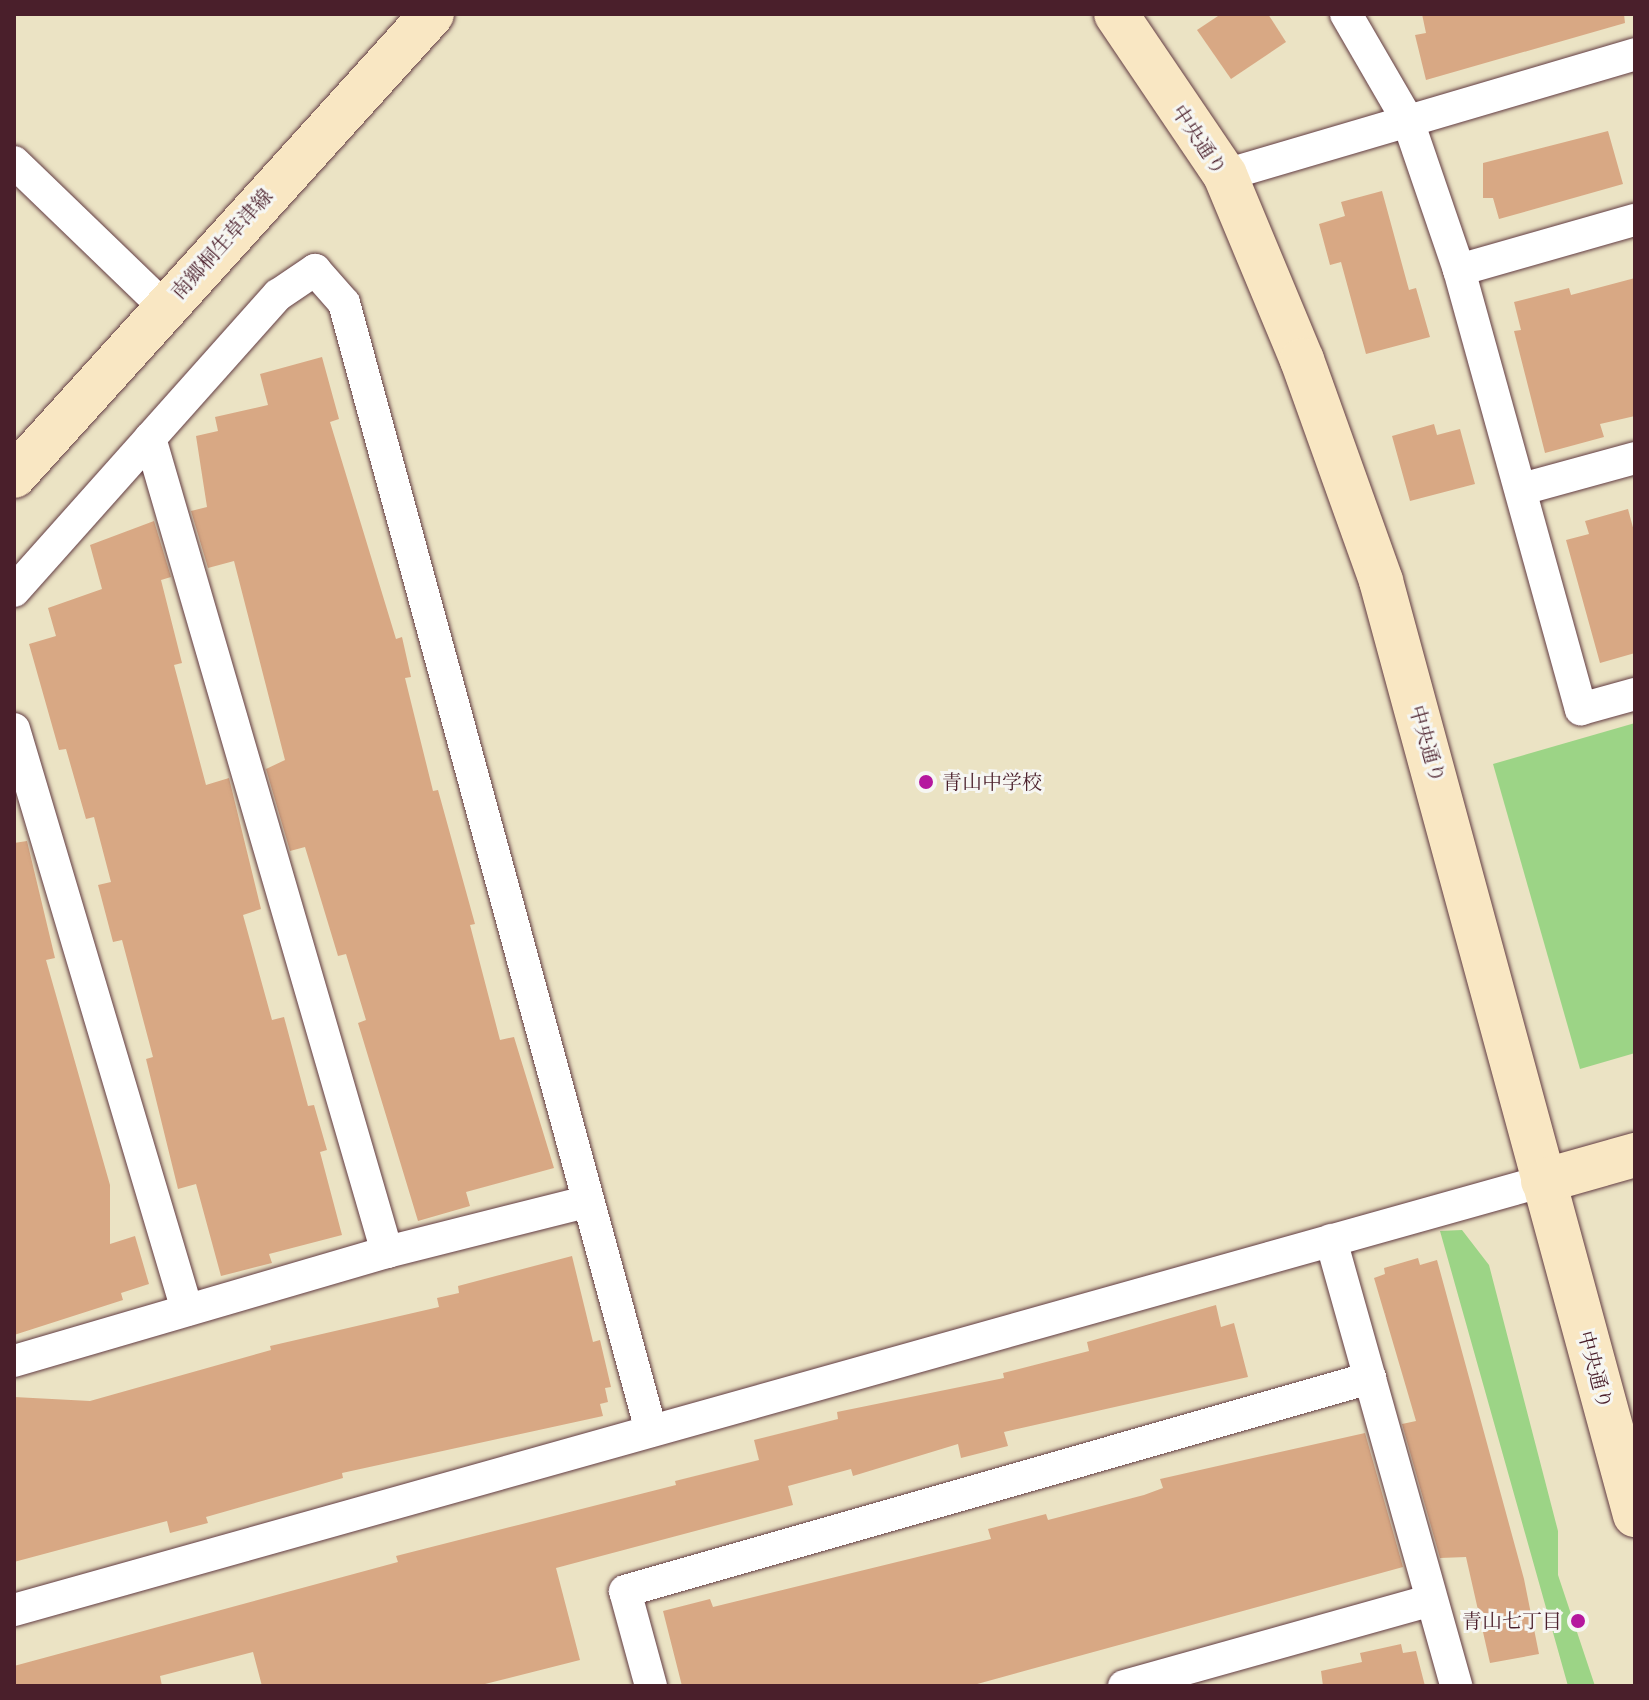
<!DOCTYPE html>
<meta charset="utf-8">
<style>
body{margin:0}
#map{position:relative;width:1649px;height:1700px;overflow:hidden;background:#ebe3c4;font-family:"Libre Caslon Text","Noto Serif JP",serif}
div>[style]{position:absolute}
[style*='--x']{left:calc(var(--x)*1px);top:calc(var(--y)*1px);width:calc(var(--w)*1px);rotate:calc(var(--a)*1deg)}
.green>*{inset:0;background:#9cd486}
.building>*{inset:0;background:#d8a884}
.roads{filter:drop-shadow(0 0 2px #623c42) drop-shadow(0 0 2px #623c42)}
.street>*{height:32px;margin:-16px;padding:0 16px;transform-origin:16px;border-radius:16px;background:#fff}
.secondary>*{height:44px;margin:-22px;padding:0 22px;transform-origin:22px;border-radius:22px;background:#f9e7c3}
.dots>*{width:22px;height:22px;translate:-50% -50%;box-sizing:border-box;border:4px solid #f6f6f2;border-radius:50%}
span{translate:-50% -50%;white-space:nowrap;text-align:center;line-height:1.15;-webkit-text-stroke:6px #f6f6f2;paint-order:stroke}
.street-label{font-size:20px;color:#4a1f2b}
.poi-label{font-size:20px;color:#4a1f2b}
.left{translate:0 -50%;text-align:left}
.right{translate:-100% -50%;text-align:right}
.frame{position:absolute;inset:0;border:16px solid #4a1f2b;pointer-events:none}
</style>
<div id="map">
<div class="green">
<div style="clip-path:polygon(1635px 723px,1635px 1053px,1580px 1069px,1493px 764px)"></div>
<div style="clip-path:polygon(1462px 1230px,1489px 1265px,1558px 1531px,1558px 1575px,1595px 1686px,1568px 1686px,1440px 1231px)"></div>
</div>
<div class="building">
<div style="clip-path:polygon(1221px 14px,1268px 14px,1286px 42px,1231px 79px,1197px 30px)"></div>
<div style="clip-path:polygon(1422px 14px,1624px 14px,1625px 23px,1426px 80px,1415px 35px,1426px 33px)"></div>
<div style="clip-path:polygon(1608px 131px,1623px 184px,1499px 219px,1493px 198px,1483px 198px,1483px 163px)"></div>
<div style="clip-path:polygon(1382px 191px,1409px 290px,1416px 288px,1430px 337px,1366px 354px,1341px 262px,1330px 265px,1319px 224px,1345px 216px,1341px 202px)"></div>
<div style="clip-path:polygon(1635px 278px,1635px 416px,1600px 424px,1604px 437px,1545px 453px,1514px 331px,1521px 330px,1514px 302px,1569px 288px,1571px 295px)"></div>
<div style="clip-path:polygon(322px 357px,339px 419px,330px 422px,396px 639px,402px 637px,411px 677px,405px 678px,433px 791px,438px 790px,475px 924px,470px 925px,500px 1040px,514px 1037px,554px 1168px,466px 1192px,470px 1206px,418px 1221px,358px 1023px,366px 1020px,346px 954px,338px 956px,305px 847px,290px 851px,266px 769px,285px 760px,234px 561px,208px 568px,191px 511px,207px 507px,196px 436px,218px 431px,215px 417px,268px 405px,260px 374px)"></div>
<div style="clip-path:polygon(1434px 424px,1437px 435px,1460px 429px,1475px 484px,1410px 501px,1392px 436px)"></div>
<div style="clip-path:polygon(1628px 509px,1635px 535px,1635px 653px,1600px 663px,1566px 540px,1589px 534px,1585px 521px)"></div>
<div style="clip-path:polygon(154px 521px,171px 577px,161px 580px,182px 663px,174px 665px,206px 785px,229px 778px,261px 909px,243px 915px,272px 1020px,284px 1017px,308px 1106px,314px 1105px,327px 1150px,320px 1152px,342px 1235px,269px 1254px,272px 1263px,221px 1276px,196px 1184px,178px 1189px,146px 1059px,153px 1057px,122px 940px,113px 942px,98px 885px,111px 882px,94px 817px,86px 819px,66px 749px,59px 750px,29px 644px,56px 636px,48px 608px,102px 589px,90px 545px)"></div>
<div style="clip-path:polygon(27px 841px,55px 958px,46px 960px,110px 1185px,110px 1244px,135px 1236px,149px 1284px,121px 1293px,123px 1300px,14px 1335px,14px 843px)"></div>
<div style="clip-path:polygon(572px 1256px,593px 1342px,600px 1340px,611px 1387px,605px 1388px,608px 1402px,600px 1404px,603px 1416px,342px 1473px,343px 1478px,206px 1517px,208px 1523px,170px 1533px,167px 1521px,14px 1562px,14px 1397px,90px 1401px,271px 1350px,270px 1346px,439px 1307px,437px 1298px,459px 1293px,458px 1286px)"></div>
<div style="clip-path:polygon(1418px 1258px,1420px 1265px,1437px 1260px,1524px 1579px,1539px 1654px,1490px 1663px,1466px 1557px,1440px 1558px,1402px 1424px,1416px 1421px,1374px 1278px,1385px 1274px,1384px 1268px)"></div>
<div style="clip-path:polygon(1216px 1305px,1221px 1327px,1234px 1323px,1248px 1377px,1004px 1432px,1008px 1446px,961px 1458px,958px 1444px,853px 1476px,851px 1469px,788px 1486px,793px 1505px,556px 1568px,580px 1660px,477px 1686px,262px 1686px,253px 1652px,160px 1676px,162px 1686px,14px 1686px,14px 1666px,398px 1562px,396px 1556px,676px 1485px,675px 1481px,759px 1460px,754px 1440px,838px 1419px,837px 1412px,1004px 1378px,1003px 1373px,1089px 1351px,1087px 1342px)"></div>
<div style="clip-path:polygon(1365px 1433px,1403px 1567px,970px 1686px,682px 1686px,663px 1611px,710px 1599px,713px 1607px,991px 1539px,988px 1529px,1046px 1514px,1048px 1520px,1144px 1495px,1163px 1488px,1160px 1479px)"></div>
<div style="clip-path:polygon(1401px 1644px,1403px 1653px,1416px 1651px,1425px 1686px,1323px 1686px,1321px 1671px,1362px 1662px,1360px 1653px)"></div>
</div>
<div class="roads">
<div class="street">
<div style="--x:1346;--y:14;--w:124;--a:59.9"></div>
<div style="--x:1408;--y:121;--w:157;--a:71.1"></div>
<div style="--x:1459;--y:270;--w:456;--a:74.5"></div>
<div style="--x:1581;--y:709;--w:56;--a:-15.5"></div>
<div style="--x:14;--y:162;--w:209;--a:44"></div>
<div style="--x:1225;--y:175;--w:427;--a:-16.4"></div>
<div style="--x:1459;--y:270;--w:183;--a:-15.9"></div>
<div style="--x:150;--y:438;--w:848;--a:73.77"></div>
<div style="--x:1522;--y:489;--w:117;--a:-15.3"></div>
<div style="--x:14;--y:591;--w:397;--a:-48.3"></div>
<div style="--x:278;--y:295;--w:45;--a:-34"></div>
<div style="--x:315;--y:270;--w:44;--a:48.7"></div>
<div style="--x:344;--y:303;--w:1169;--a:74.77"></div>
<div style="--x:14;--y:729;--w:606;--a:73.42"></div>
<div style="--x:1331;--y:1240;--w:463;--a:74.3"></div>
<div style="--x:14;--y:1361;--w:389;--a:-16.3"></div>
<div style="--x:387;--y:1252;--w:205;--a:-14.1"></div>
<div style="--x:14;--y:1610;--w:1588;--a:-15.67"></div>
<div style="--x:651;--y:1686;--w:98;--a:-105.3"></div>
<div style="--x:625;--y:1591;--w:775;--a:-15.96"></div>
<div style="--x:1124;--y:1686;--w:319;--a:-15.6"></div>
</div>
<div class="secondary">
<div style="--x:1116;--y:14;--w:194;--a:55.9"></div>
<div style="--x:1225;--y:175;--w:200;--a:67.4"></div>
<div style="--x:1302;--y:360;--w:235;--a:70.3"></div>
<div style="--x:1381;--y:581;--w:968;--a:74.79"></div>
<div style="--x:14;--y:476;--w:623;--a:-47.86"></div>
<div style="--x:1543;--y:1181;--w:96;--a:-15.8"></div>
</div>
</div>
<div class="dots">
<div style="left:926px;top:782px;background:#b5179e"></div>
<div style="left:1578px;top:1621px;background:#b5179e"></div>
</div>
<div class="street-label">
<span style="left:1199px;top:140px;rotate:56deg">中央通り</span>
<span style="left:222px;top:244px;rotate:-48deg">南郷桐生草津線</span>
<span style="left:1427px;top:744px;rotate:74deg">中央通り</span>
<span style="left:1595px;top:1370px;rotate:75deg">中央通り</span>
</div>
<div class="poi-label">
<span class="left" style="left:942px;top:782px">青山中学校</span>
<span class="right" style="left:1562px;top:1621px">青山七丁目</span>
</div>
<div class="frame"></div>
</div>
